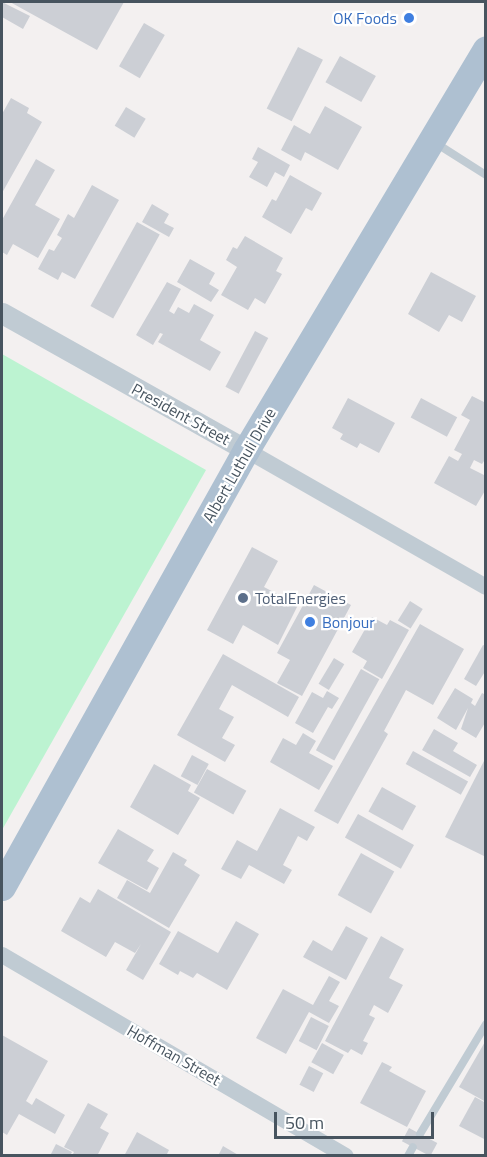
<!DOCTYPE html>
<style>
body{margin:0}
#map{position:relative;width:487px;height:1157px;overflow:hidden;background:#f3f0f0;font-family:"Titillium Web",sans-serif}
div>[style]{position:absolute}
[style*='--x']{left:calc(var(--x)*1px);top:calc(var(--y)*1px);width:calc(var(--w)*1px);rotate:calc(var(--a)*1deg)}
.green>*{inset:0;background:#bcf3d1}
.building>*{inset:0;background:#cccfd5;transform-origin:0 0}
.service>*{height:8px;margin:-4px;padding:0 4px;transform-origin:4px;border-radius:4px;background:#c0cbd3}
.minor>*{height:16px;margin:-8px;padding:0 8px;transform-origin:8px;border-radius:8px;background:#c0cbd3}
.tertiary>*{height:21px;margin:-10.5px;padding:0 10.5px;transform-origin:10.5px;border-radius:10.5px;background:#c0cbd3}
.primary>*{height:27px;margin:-13.5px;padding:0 13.5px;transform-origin:13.5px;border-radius:13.5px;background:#aec0d1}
.dots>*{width:16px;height:16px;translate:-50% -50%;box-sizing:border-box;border:3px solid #fff;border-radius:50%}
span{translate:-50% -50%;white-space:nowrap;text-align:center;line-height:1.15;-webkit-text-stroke:4.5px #fff;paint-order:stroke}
.shop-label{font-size:16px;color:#366cbe}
.right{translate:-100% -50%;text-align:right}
.left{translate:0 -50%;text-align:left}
.street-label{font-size:16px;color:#47545f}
.service-label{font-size:16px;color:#4e5e75}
.frame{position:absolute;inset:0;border:3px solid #47545f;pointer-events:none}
.scale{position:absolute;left:274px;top:1112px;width:160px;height:27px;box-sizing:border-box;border:3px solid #47545f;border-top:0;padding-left:8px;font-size:18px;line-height:21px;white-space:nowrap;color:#47545f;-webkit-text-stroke:4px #fff;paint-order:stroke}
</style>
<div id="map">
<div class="green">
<div style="clip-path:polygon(2px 354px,206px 470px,2px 830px)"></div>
</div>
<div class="building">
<div style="clip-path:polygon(2px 2px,30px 16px,23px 29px,2px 17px)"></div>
<div style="clip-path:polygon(10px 2px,124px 2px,97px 50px)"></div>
<div style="left:144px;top:23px;width:24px;height:50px;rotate:30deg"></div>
<div style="left:298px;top:47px;width:28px;height:69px;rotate:27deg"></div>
<div style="left:340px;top:56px;width:41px;height:30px;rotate:29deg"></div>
<div style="clip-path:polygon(11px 98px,29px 108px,27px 113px,42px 122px,2px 193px,2px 114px)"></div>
<div style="clip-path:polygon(325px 106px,362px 127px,338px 170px,305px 152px,301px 161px,281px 150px,294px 125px,310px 134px)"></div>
<div style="left:126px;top:107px;width:23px;height:22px;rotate:31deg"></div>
<div style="clip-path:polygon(258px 147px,290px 165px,284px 177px,275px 172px,267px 187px,249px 177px,258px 162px,252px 159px)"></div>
<div style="clip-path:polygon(36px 159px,55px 170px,35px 205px,60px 219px,38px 258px,13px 244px,7px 255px,2px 252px,2px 220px)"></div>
<div style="clip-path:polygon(290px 175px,322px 193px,312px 211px,306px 208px,291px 234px,262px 217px,272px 199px,276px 201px)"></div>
<div style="clip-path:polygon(92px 185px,119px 200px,75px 279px,62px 272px,58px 280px,38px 269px,49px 249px,54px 251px,62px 238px,57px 235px,68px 214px,74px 218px)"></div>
<div style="clip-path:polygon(152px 204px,169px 214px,164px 223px,174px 228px,169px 237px,142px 222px)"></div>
<div style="left:137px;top:222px;width:26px;height:96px;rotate:29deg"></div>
<div style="clip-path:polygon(245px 236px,283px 258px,276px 271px,282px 274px,265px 304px,255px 298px,248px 310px,221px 295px,237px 267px,226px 260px,233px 247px,237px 249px)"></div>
<div style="clip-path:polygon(190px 259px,215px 273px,209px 284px,219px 290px,211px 302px,177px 282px)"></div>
<div style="clip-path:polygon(431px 272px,476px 296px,462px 322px,449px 315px,439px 332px,408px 314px)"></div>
<div style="clip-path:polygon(167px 282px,181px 289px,169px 311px,174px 314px,178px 307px,189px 313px,194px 304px,214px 315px,200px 340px,221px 352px,210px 371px,158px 342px,163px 334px,160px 333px,153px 345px,136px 335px)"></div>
<div style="left:255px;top:331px;width:15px;height:63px;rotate:28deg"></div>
<div style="clip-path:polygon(472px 396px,486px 403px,486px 458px,482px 464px,474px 460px,470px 468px,486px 476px,486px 489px,476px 506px,434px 483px,449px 456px,458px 461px,462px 454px,454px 450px,470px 420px,461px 415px)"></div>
<div style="clip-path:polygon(348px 398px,395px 423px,379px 453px,360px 443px,357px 448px,340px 439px,343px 434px,332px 428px)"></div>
<div style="left:421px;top:398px;width:41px;height:22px;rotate:28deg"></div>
<div style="clip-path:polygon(252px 547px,278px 561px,264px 587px,298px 605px,278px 645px,243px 625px,233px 644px,207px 630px)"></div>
<div style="clip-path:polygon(314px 585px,351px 605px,302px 696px,277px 683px,290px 660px,277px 653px)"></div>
<div style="left:410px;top:601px;width:15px;height:23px;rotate:32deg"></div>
<div style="clip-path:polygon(372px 617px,387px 625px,390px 620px,409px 630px,382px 679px,363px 668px,367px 661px,352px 652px)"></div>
<div style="clip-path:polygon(420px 624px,464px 649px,433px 705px,406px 690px,384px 731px,388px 734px,338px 824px,314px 811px)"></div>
<div style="clip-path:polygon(483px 645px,486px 646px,486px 670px,476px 686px,464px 679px)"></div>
<div style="clip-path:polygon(223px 654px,299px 697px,288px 717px,232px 685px,219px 709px,234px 717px,222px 738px,235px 745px,225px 762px,177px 735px)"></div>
<div style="left:334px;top:658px;width:12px;height:30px;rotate:31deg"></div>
<div style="left:361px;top:669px;width:21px;height:93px;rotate:29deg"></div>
<div style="clip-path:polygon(455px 688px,473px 699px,471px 703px,475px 706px,482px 693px,486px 695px,486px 721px,476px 738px,461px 729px,468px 708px,456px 730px,437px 718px)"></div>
<div style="clip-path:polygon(327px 691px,339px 698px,332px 709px,328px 707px,313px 733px,295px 723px,312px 692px,323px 698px)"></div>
<div style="clip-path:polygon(434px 729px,458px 743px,453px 751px,477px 765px,470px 777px,422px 750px)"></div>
<div style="clip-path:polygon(303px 733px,316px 741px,309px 753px,333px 766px,319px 790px,270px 762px,283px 738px,296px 745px)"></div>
<div style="left:413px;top:751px;width:63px;height:15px;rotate:29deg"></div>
<div style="left:192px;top:755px;width:19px;height:24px;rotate:28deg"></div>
<div style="clip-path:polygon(486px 757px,486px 857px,445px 837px)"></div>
<div style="clip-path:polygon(154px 764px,191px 785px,188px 791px,200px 798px,178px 835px,130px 807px)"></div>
<div style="left:207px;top:769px;width:45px;height:27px;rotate:29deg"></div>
<div style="left:382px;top:787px;width:39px;height:28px;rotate:29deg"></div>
<div style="clip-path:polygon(280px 808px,315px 827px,307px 841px,298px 836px,283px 865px,292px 870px,284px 884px,249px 865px,241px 879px,221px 869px,237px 840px,257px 851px)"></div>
<div style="left:358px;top:814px;width:64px;height:27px;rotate:29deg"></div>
<div style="clip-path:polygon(118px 829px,154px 850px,147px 861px,159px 868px,147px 890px,98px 863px)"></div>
<div style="clip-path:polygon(173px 852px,187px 860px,184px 865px,200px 875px,169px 928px,117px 898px,127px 880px,150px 893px)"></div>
<div style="left:361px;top:853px;width:38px;height:48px;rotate:29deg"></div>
<div style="clip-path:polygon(98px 889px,171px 932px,143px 980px,126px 970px,141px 944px,135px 953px,115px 942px,106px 957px,61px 931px,80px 897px,90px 903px)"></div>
<div style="clip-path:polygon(236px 921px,259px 934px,227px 990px,197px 973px,193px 978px,180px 971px,178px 975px,159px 964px,178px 931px,218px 953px)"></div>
<div style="clip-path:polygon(346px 926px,368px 938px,346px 980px,303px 957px,313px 940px,332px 951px)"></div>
<div style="clip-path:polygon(381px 936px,404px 949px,389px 978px,403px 985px,388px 1013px,374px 1005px,369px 1015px,375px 1018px,363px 1041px,368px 1043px,362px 1055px,351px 1049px,348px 1053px,325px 1041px)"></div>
<div style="clip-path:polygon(329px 976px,340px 982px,329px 1001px,339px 1006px,329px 1023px,309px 1012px,286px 1054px,256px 1038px,283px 989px,313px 1005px)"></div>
<div style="left:311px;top:1017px;width:20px;height:27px;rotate:27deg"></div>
<div style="clip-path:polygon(2px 1035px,48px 1061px,26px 1101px,32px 1105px,36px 1098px,65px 1115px,55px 1134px,19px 1114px,7px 1135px,2px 1132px)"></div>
<div style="clip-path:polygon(486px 1040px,486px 1102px,459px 1087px)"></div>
<div style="left:322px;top:1043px;width:25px;height:22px;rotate:29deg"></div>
<div style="clip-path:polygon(382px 1062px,392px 1067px,389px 1071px,426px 1091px,407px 1127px,360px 1103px)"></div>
<div style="left:309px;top:1066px;width:16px;height:21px;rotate:27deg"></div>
<div style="clip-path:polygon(475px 1097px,486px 1103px,486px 1140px,459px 1126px)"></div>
<div style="clip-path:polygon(88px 1103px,108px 1114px,100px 1128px,109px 1133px,97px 1156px,72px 1156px,74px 1152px,64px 1147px)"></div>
<div style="left:409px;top:1128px;width:32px;height:15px;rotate:28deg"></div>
<div style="clip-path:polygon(137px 1132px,169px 1150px,166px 1156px,124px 1156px)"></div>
<div style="clip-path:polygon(56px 1144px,72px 1152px,70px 1156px,50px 1156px)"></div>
<div style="clip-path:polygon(223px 1146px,240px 1156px,218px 1156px)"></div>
</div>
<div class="service">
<div style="--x:434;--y:142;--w:62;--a:32.4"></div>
<div style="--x:420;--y:1134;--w:128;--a:-59"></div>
<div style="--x:408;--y:1156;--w:10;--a:-61"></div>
</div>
<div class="minor">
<div style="--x:246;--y:450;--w:276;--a:29.7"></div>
<div style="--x:2;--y:955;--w:398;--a:30.3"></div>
</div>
<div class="tertiary">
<div style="--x:2;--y:313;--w:280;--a:29.3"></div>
</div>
<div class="primary">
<div style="--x:2;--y:887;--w:501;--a:-60.82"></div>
<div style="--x:246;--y:450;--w:467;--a:-59.1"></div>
</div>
<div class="dots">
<div style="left:409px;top:18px;background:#3f7fe0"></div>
<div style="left:243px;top:598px;background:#5c6f8a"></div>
<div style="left:310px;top:622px;background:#3f7fe0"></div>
</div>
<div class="shop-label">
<span class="right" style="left:397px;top:18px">OK Foods</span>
<span class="left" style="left:322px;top:622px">Bonjour</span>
</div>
<div class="street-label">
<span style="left:181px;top:414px;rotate:29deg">President Street</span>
<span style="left:239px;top:465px;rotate:-60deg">Albert Luthuli Drive</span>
<span style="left:174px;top:1055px;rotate:30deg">Hoffman Street</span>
</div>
<div class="service-label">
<span class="left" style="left:255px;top:598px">TotalEnergies</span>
</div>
<div class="frame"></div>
<div class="scale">50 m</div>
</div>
